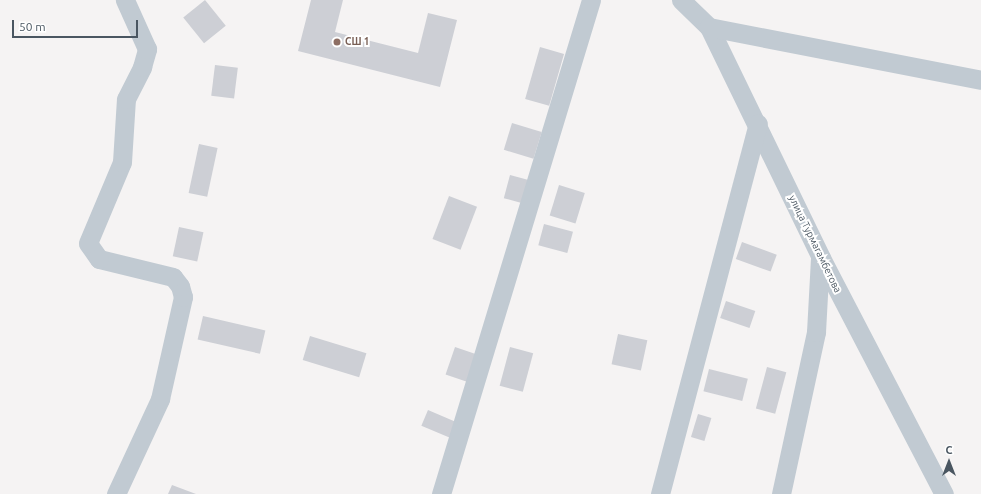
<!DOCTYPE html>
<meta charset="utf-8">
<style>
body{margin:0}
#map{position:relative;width:981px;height:494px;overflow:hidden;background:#f5f3f3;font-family:Ubuntu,sans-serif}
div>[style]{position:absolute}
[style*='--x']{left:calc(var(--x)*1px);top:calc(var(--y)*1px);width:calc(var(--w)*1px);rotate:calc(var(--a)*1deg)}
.building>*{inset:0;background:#cdcfd5;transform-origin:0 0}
.minor>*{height:19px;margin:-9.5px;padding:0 9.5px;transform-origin:9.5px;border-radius:9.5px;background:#c1cad2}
.dots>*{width:11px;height:11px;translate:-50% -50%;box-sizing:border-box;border:2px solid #fff;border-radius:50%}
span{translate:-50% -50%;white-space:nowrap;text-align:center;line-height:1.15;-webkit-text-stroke:4px #fff;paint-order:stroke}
.education-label{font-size:10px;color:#785e54;font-weight:700}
.left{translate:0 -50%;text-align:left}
.street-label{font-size:10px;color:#4a5661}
.north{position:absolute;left:929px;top:442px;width:40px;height:40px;-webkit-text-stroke:3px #fff;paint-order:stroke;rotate:0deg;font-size:11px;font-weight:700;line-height:16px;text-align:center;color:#4a5661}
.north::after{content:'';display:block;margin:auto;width:14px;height:18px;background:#4a5661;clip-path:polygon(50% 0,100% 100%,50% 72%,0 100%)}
.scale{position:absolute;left:12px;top:20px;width:126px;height:18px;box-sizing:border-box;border:2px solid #4a5661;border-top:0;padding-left:5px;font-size:12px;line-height:14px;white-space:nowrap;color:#4a5661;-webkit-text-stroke:3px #fff;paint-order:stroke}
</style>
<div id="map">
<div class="building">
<div style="left:205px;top:0;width:33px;height:28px;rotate:51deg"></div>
<div style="clip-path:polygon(311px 0,343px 0,335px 32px,418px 53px,428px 13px,457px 20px,440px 87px,298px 51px)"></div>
<div style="left:540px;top:47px;width:25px;height:54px;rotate:16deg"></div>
<div style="left:215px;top:65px;width:23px;height:31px;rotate:7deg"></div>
<div style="left:512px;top:123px;width:31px;height:28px;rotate:17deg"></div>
<div style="left:199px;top:144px;width:19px;height:50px;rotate:12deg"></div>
<div style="left:510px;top:175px;width:24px;height:24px;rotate:15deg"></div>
<div style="left:559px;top:185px;width:27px;height:32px;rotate:17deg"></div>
<div style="left:449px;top:196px;width:30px;height:46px;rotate:21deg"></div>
<div style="left:544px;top:224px;width:30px;height:22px;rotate:15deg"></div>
<div style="left:179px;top:227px;width:25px;height:30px;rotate:12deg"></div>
<div style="left:742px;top:242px;width:37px;height:18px;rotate:20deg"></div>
<div style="left:726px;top:301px;width:31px;height:18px;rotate:19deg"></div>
<div style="left:203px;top:316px;width:64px;height:24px;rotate:13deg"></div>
<div style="left:618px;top:334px;width:30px;height:31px;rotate:12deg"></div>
<div style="left:310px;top:336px;width:59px;height:25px;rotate:17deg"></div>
<div style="left:455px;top:347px;width:28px;height:29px;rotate:19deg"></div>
<div style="left:510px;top:347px;width:24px;height:40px;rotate:15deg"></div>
<div style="left:767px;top:367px;width:20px;height:43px;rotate:15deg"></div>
<div style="left:709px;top:369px;width:40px;height:23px;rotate:14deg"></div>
<div style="left:428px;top:410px;width:33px;height:17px;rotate:23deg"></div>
<div style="left:698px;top:414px;width:14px;height:24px;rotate:17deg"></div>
<div style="clip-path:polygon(172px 485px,196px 494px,168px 494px)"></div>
</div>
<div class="minor">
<div style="--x:681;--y:0;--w:39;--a:44"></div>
<div style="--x:709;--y:27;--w:257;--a:64.1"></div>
<div style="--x:821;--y:258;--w:266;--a:62.5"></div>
<div style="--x:709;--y:27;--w:277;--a:11"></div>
<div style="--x:116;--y:494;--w:105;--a:-65.1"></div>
<div style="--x:160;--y:399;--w:105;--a:-77.3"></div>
<div style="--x:183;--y:297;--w:11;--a:-105"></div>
<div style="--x:180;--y:286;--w:11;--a:-128"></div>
<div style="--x:173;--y:277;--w:76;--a:-166.3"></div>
<div style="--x:99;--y:259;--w:19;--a:-125"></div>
<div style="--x:88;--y:243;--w:88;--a:-67.2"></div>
<div style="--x:122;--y:162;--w:63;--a:-86.4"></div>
<div style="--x:126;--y:99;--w:36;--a:-63"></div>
<div style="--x:142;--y:67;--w:19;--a:-74"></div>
<div style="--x:147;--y:49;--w:54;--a:-114.2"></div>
<div style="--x:441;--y:494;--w:516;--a:-73.11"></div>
<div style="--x:660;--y:494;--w:383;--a:-75.2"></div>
<div style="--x:781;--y:494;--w:166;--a:-77.8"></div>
<div style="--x:816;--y:332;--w:73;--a:-86.9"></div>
</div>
<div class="dots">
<div style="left:337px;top:42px;background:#8d6e63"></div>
</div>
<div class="education-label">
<span class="left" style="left:345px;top:42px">СШ 1</span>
</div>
<div class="street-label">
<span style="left:815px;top:244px;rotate:64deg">улица Турмагамбетова</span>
</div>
<div class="north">С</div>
<div class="scale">50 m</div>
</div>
